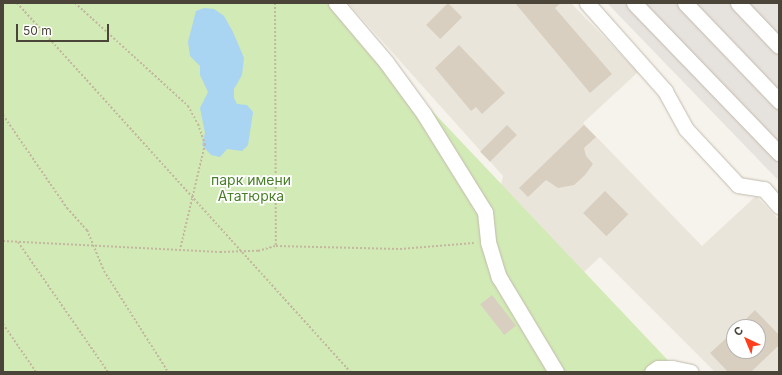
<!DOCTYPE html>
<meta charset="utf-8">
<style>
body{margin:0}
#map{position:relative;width:782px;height:375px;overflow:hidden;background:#f6f3ec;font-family:Inter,sans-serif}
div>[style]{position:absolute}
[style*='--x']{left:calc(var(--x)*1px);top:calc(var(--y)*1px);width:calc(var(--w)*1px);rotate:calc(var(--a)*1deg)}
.residential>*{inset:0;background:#eae5da}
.industrial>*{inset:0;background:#e6e2dd}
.green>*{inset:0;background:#d2eab5}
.water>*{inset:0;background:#a9d4f2}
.building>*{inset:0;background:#d8cfc1;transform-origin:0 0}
.path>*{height:2px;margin-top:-1px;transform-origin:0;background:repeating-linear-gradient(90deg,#c4b79f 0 2px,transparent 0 4px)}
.roads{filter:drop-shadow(0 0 1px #c2bbae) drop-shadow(0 0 1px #c2bbae)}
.minor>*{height:15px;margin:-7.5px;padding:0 7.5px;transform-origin:7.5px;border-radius:7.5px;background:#fff}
span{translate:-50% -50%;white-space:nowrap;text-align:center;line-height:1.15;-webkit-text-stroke:3.5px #fff;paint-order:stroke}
.park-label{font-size:14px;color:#4a7f2a}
.frame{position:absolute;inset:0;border:4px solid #4b4439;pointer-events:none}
.north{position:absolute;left:726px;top:319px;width:40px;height:40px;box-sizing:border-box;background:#fff;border:1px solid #b7b4b0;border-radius:50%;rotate:316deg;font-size:11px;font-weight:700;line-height:16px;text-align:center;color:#4b4439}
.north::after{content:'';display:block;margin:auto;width:14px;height:18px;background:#fc3f1d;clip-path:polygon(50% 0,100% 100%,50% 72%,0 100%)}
.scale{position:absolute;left:16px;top:24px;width:93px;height:18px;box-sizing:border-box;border:2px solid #4b4439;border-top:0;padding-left:5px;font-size:12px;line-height:14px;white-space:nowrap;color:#4b4439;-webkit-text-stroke:3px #fff;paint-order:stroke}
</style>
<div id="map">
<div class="residential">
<div style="clip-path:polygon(evenodd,348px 3px,571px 3px,638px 72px,583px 123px,702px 246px,756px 196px,779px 220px,779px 372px,715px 372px,600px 257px,566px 289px,494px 216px,503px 176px,348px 3px,734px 327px,758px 327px,758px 351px,734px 351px,734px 327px)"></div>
</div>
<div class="industrial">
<div style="clip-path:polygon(607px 3px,779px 3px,779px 181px)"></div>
</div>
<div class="green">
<div style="clip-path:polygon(3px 3px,330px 3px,679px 372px,3px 372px)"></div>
</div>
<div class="water">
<div style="clip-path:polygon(204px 8px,214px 9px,224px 16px,233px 32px,244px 58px,242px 75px,234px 89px,234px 98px,237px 104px,247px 105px,253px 112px,248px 145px,242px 151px,227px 149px,220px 157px,211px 155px,202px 145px,205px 133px,200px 108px,208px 92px,200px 75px,200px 66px,190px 56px,188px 42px,196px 11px)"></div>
</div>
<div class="building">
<div style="left:448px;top:3px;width:20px;height:31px;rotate:45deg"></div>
<div style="clip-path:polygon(515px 3px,561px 3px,555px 8px,612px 74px,590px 93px)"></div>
<div style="clip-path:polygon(459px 45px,505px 93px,482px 114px,476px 107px,471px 111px,435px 68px)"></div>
<div style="left:507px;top:125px;width:14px;height:38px;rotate:45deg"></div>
<div style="clip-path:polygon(584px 125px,596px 137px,584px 148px,586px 156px,593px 164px,585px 175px,574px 185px,558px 188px,546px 180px,528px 197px,519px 188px)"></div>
<div style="left:605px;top:191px;width:33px;height:31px;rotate:45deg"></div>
<div style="left:492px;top:295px;width:39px;height:15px;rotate:52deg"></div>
<div style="clip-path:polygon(755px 310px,779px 335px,779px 345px,751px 372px,728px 372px,710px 353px,734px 331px,734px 351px,758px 351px,758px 327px,738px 327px)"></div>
</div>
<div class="path">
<div style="--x:17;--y:3;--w:497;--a:47.9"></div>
<div style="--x:75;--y:3;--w:153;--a:42.3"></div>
<div style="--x:188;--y:106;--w:21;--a:61"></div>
<div style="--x:198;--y:124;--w:21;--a:71"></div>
<div style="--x:205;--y:144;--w:109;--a:103.3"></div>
<div style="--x:275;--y:3;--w:243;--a:89.8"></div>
<div style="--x:3;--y:115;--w:113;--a:55.5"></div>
<div style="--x:67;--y:208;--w:30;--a:48"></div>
<div style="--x:87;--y:230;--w:44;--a:67.5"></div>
<div style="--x:104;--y:271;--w:120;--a:57.6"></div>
<div style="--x:3;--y:241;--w:217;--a:2.9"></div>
<div style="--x:220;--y:252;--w:38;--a:-2"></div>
<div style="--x:258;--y:251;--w:19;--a:-16"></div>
<div style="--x:276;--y:246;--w:124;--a:1.4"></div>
<div style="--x:400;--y:249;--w:74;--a:-4.6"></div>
<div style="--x:18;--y:242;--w:158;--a:55.3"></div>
<div style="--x:3;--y:324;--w:58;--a:55.5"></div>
</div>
<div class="roads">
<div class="minor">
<div style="--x:336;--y:3;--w:77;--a:49.7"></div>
<div style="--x:386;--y:62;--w:64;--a:53.8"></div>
<div style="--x:424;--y:114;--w:115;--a:58.1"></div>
<div style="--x:485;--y:212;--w:30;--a:84"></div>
<div style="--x:488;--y:242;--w:37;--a:73"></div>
<div style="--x:499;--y:277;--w:111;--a:59"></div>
<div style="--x:587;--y:3;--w:118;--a:48.4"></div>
<div style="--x:665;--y:91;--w:43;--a:61.1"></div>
<div style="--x:686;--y:129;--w:76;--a:47.1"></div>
<div style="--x:738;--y:185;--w:26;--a:9"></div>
<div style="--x:764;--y:189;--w:23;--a:49"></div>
<div style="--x:634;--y:3;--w:209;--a:46"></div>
<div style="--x:685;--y:3;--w:136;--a:46.2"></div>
<div style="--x:738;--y:3;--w:59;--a:46.4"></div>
<div style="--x:652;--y:372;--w:7;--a:-34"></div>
<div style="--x:658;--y:368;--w:14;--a:0"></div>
<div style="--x:672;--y:368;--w:19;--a:12"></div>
</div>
</div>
<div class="park-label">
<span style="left:251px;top:188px">парк имени<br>Ататюрка</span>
</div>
<div class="frame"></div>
<div class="north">С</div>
<div class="scale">50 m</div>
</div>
